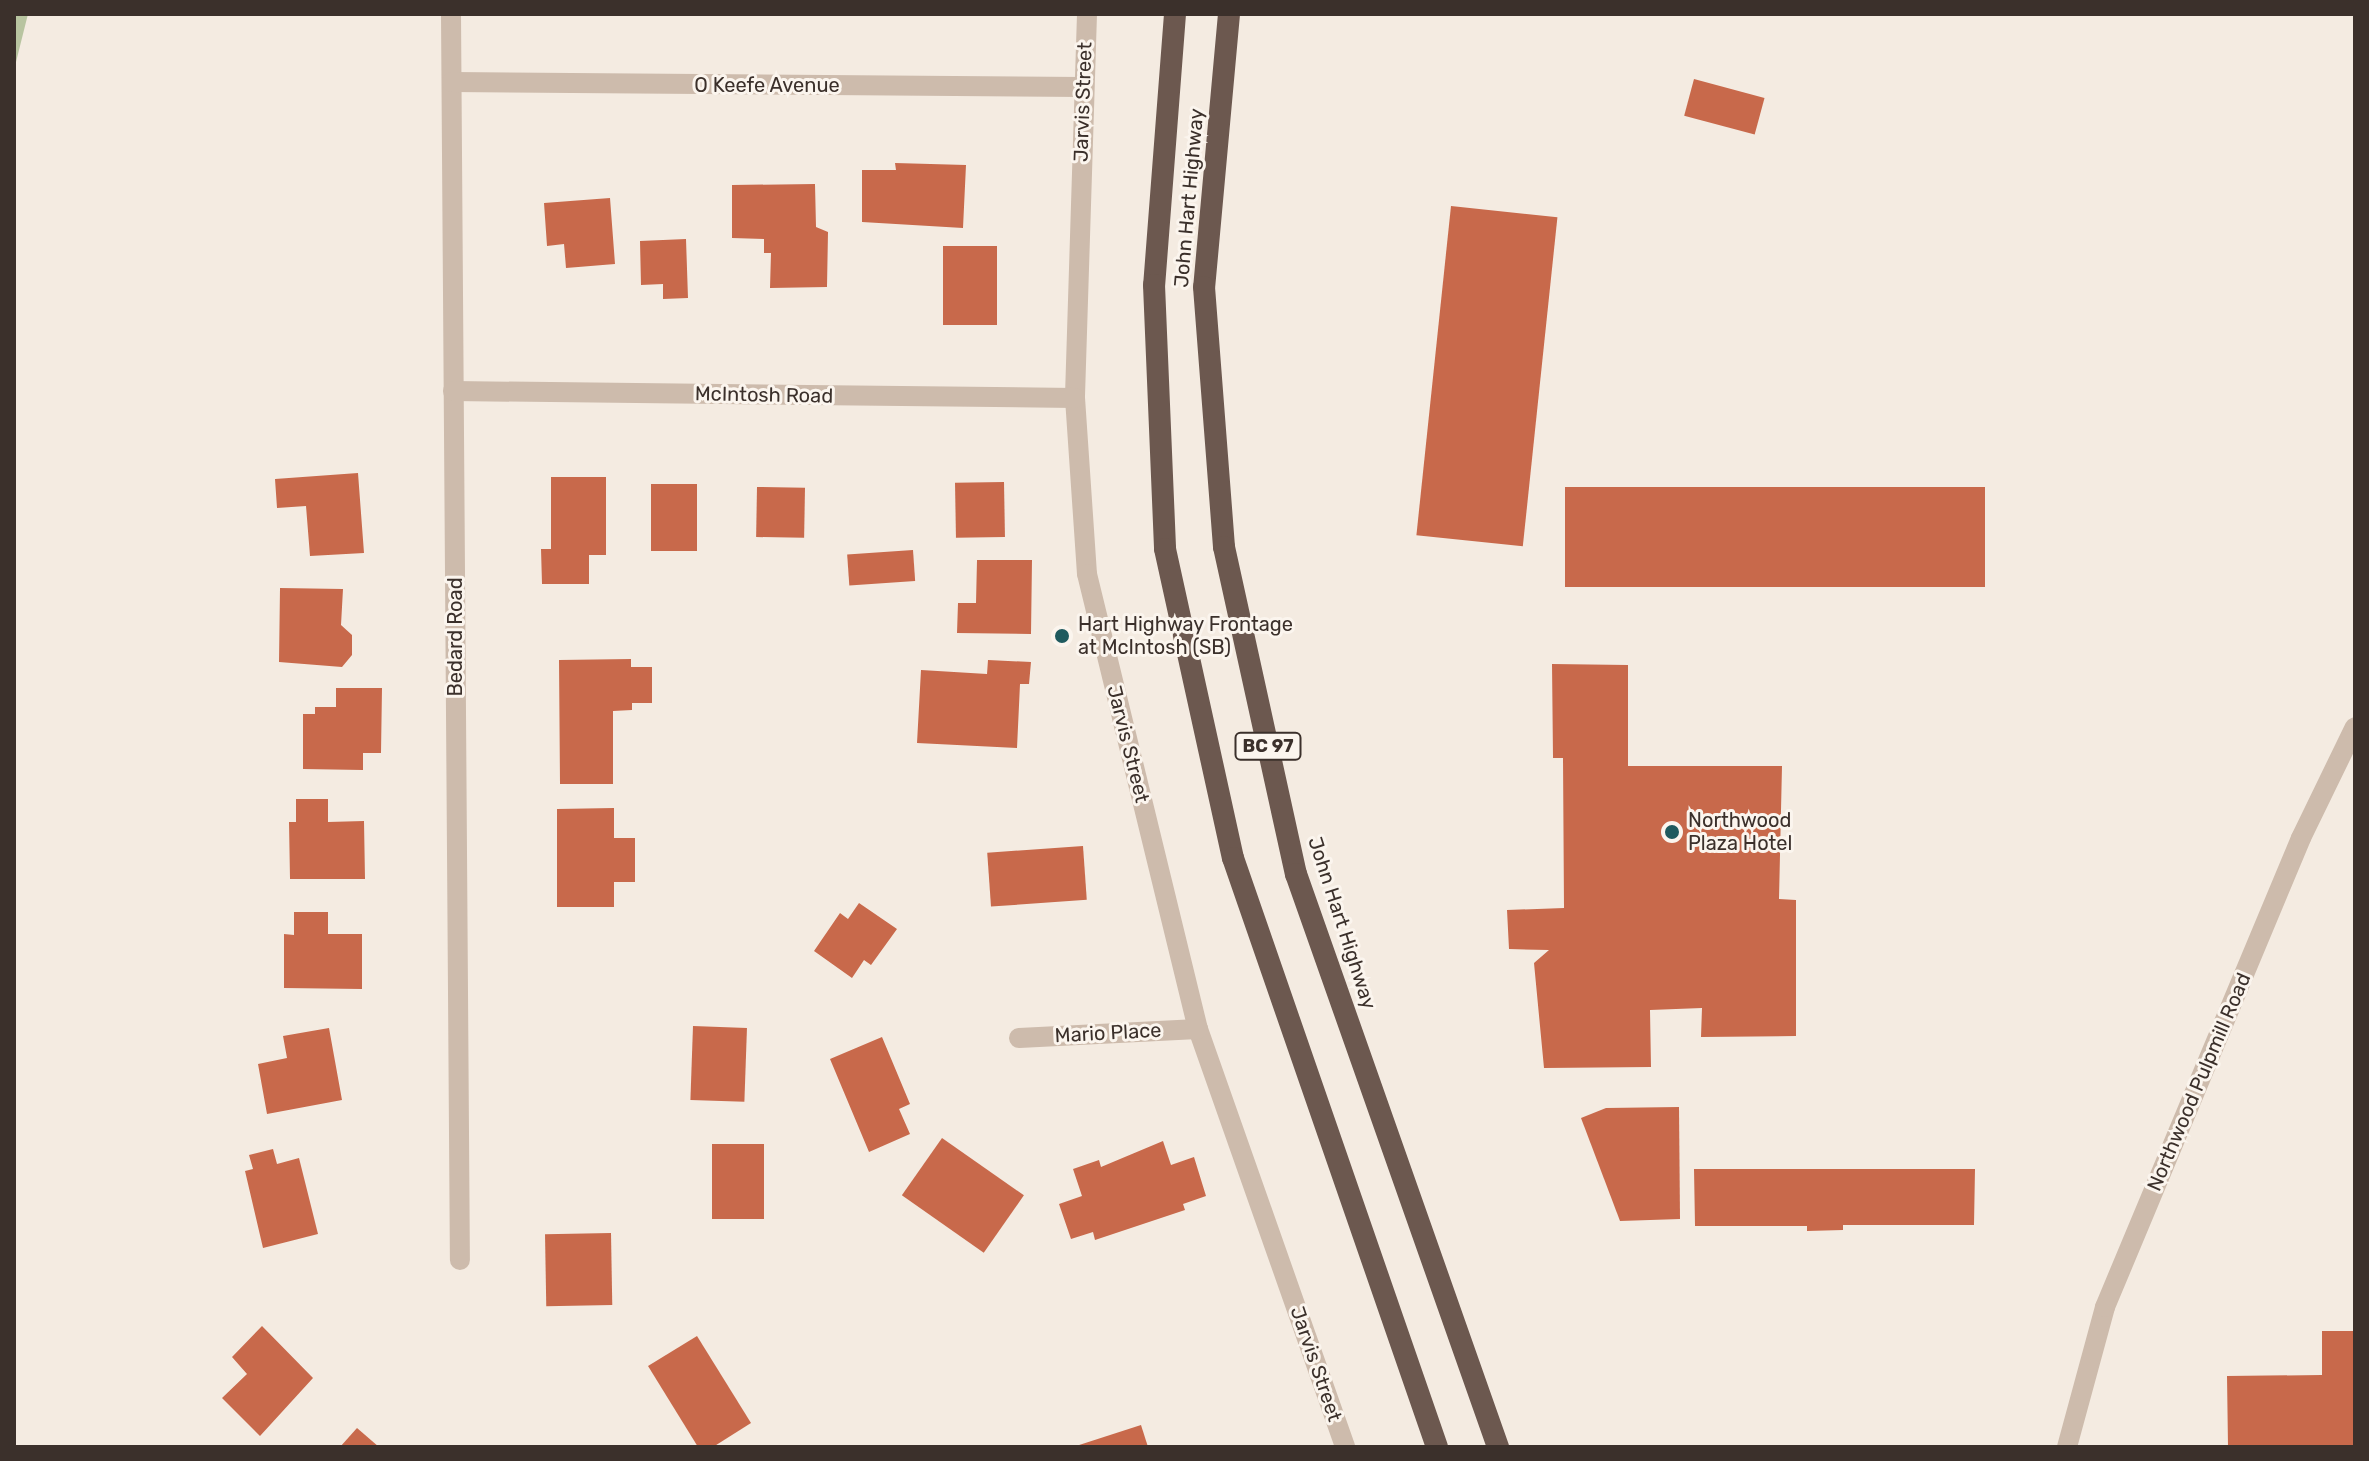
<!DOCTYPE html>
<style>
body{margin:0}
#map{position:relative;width:2369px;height:1461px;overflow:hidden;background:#f4ebe1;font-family:Rubik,sans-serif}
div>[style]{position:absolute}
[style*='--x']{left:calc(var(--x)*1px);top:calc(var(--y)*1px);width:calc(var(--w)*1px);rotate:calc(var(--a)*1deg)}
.green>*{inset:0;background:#b8c4a0}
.building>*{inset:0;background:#c8694b;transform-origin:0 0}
.minor>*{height:20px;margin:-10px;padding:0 10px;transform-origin:10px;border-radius:10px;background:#cdbbac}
.tertiary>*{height:20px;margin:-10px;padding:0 10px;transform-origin:10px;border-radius:10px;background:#cdbbac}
.trunk>*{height:22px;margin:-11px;padding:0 11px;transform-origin:11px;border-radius:11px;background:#6c584f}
.dots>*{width:22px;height:22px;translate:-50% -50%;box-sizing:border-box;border:4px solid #fbf5ee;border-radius:50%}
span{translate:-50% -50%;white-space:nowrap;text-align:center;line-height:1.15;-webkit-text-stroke:6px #fbf5ee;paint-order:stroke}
.shield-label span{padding:2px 6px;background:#fbf5ee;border:2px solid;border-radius:6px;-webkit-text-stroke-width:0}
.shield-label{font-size:18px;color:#3b302b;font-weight:700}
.street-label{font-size:20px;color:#3b302b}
.poi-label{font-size:20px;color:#3b302b}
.left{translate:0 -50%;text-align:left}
.frame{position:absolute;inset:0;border:16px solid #3b302b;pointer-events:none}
</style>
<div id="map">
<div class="green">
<div style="clip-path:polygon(14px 14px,28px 14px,14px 70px)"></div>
</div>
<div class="building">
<div style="left:1694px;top:79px;width:73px;height:38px;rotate:15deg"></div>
<div style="clip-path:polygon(895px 163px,966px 165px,963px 228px,862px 222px,862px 170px,896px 170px)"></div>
<div style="clip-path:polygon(815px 184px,816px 227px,828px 232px,827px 287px,770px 288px,771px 253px,764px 253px,764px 239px,732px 238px,732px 185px)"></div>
<div style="clip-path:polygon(610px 198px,615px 264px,566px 268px,564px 244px,547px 246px,544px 203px)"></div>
<div style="left:1451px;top:206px;width:107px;height:331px;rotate:6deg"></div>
<div style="clip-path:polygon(686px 239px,688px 298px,663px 299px,663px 284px,641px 285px,640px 241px)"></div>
<div style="left:943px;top:246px;width:54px;height:79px"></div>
<div style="clip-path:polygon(358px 473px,364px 553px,310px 556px,306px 506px,277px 508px,275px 479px)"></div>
<div style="clip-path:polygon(551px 477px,606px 477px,606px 555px,589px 555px,589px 584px,542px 584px,541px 549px,551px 549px)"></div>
<div style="left:1004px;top:482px;width:55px;height:49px;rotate:89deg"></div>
<div style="left:651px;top:484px;width:46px;height:67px"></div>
<div style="left:757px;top:487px;width:48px;height:50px;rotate:1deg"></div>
<div style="left:1985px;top:487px;width:100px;height:420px;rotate:90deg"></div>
<div style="left:913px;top:550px;width:31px;height:66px;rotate:86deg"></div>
<div style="clip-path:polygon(977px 560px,1032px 560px,1031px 634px,957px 633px,958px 603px,976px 603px)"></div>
<div style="clip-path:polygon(280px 588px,343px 589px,341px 625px,352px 635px,352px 655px,342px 667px,279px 662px)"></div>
<div style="clip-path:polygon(631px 659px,631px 667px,652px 667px,652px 703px,632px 703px,632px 710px,613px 711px,613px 784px,560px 784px,559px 660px)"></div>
<div style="clip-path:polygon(988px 660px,1031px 662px,1029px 684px,1020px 684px,1017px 748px,917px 743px,921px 670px,987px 674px)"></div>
<div style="clip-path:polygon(1552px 664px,1628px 665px,1628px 766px,1782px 766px,1779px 899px,1796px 900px,1796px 1036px,1701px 1037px,1702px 1008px,1650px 1010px,1651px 1067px,1544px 1068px,1534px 963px,1549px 950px,1509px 949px,1507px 910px,1564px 908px,1563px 758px,1553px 758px)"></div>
<div style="clip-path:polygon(336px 688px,382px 688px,381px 753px,363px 753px,363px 770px,303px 769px,303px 714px,315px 714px,315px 707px,336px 707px)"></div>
<div style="clip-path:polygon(296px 799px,328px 799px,328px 822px,364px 821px,365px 879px,290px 879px,289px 822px,296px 822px)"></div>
<div style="clip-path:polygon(614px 808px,614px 838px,635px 838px,635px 882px,614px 882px,614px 907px,557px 907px,557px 809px)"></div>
<div style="left:1083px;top:846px;width:54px;height:96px;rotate:86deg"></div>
<div style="clip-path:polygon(859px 903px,897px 929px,871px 965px,864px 960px,852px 978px,814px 951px,840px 913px,848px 919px)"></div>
<div style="clip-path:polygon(294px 912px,328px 912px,328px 934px,362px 934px,362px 989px,284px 988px,284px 934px,294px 935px)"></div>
<div style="left:693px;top:1026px;width:54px;height:74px;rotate:2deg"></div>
<div style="clip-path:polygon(329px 1028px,342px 1100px,267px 1114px,258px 1064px,287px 1058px,283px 1036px)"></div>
<div style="clip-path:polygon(882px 1037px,910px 1104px,899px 1109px,910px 1134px,869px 1152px,830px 1059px)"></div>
<div style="clip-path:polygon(1679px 1107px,1680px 1219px,1620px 1221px,1581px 1118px,1606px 1108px)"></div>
<div style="left:942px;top:1138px;width:100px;height:70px;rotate:35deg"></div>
<div style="clip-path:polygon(1163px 1141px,1171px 1165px,1194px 1157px,1206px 1196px,1183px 1204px,1185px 1210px,1095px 1240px,1093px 1232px,1071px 1239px,1059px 1204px,1082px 1196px,1073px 1169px,1099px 1160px,1101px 1167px)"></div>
<div style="left:712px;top:1144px;width:52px;height:75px"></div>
<div style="clip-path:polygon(273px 1149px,277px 1164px,299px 1158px,318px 1234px,263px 1248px,245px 1171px,253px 1169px,249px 1155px)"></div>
<div style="clip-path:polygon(1694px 1169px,1975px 1169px,1974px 1225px,1843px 1225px,1843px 1230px,1807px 1231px,1807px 1226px,1695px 1226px)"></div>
<div style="left:611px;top:1233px;width:72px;height:66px;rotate:89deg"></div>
<div style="clip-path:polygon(262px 1326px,313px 1378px,260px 1436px,222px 1398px,247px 1374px,232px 1357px)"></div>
<div style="clip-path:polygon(2322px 1331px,2355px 1331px,2355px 1447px,2228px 1447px,2227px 1376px,2322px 1375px)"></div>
<div style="clip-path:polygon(697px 1336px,751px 1423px,713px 1447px,698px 1447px,648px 1366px)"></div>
<div style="clip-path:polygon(1141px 1425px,1148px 1447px,1076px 1447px,1076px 1446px)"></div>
<div style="clip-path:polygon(357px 1428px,379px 1447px,340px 1447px)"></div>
</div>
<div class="minor">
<div style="--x:451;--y:14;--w:1246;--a:89.59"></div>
<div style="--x:1087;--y:14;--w:384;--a:91.8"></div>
<div style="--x:1075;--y:398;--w:176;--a:86.1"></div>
<div style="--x:1087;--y:574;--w:468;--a:76.3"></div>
<div style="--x:1198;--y:1029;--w:443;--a:70.6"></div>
<div style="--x:452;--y:82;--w:630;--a:0.45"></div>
<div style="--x:453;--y:391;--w:622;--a:0.64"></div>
<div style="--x:1019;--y:1038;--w:179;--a:-2.9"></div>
</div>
<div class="tertiary">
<div style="--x:2067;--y:1447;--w:145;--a:-74.8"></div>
<div style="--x:2105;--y:1307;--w:508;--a:-67.32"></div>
<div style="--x:2301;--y:838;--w:123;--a:-64.1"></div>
</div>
<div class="trunk">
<div style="--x:1175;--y:14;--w:272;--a:94.4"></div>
<div style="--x:1154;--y:285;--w:264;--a:87.6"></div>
<div style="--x:1165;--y:549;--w:316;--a:77.6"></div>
<div style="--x:1233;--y:858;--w:623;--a:70.9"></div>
<div style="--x:1229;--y:14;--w:274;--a:95.2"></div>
<div style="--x:1204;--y:287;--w:261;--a:85.6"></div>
<div style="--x:1224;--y:547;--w:335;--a:77.6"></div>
<div style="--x:1296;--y:874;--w:608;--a:70.58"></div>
</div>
<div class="dots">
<div style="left:1062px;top:636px;background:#1f5a5e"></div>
<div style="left:1672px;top:832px;background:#1f5a5e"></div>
</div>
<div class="shield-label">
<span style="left:1268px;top:746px">BC 97</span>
</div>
<div class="street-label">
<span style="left:767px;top:85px">O Keefe Avenue</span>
<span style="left:1083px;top:102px;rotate:-88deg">Jarvis Street</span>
<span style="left:1189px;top:198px;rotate:-85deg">John Hart Highway</span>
<span style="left:764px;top:395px;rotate:1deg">McIntosh Road</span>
<span style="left:455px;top:637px;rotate:-90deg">Bedard Road</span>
<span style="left:1128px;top:744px;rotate:76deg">Jarvis Street</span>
<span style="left:1342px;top:923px;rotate:72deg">John Hart Highway</span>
<span style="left:1108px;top:1033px;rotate:-3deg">Mario Place</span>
<span style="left:2199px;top:1082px;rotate:-67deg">Northwood Pulpmill Road</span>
<span style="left:1316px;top:1364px;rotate:71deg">Jarvis Street</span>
</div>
<div class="poi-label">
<span class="left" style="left:1078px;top:636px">Hart Highway Frontage<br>at McIntosh (SB)</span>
<span class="left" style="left:1688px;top:832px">Northwood<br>Plaza Hotel</span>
</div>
<div class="frame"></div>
</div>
